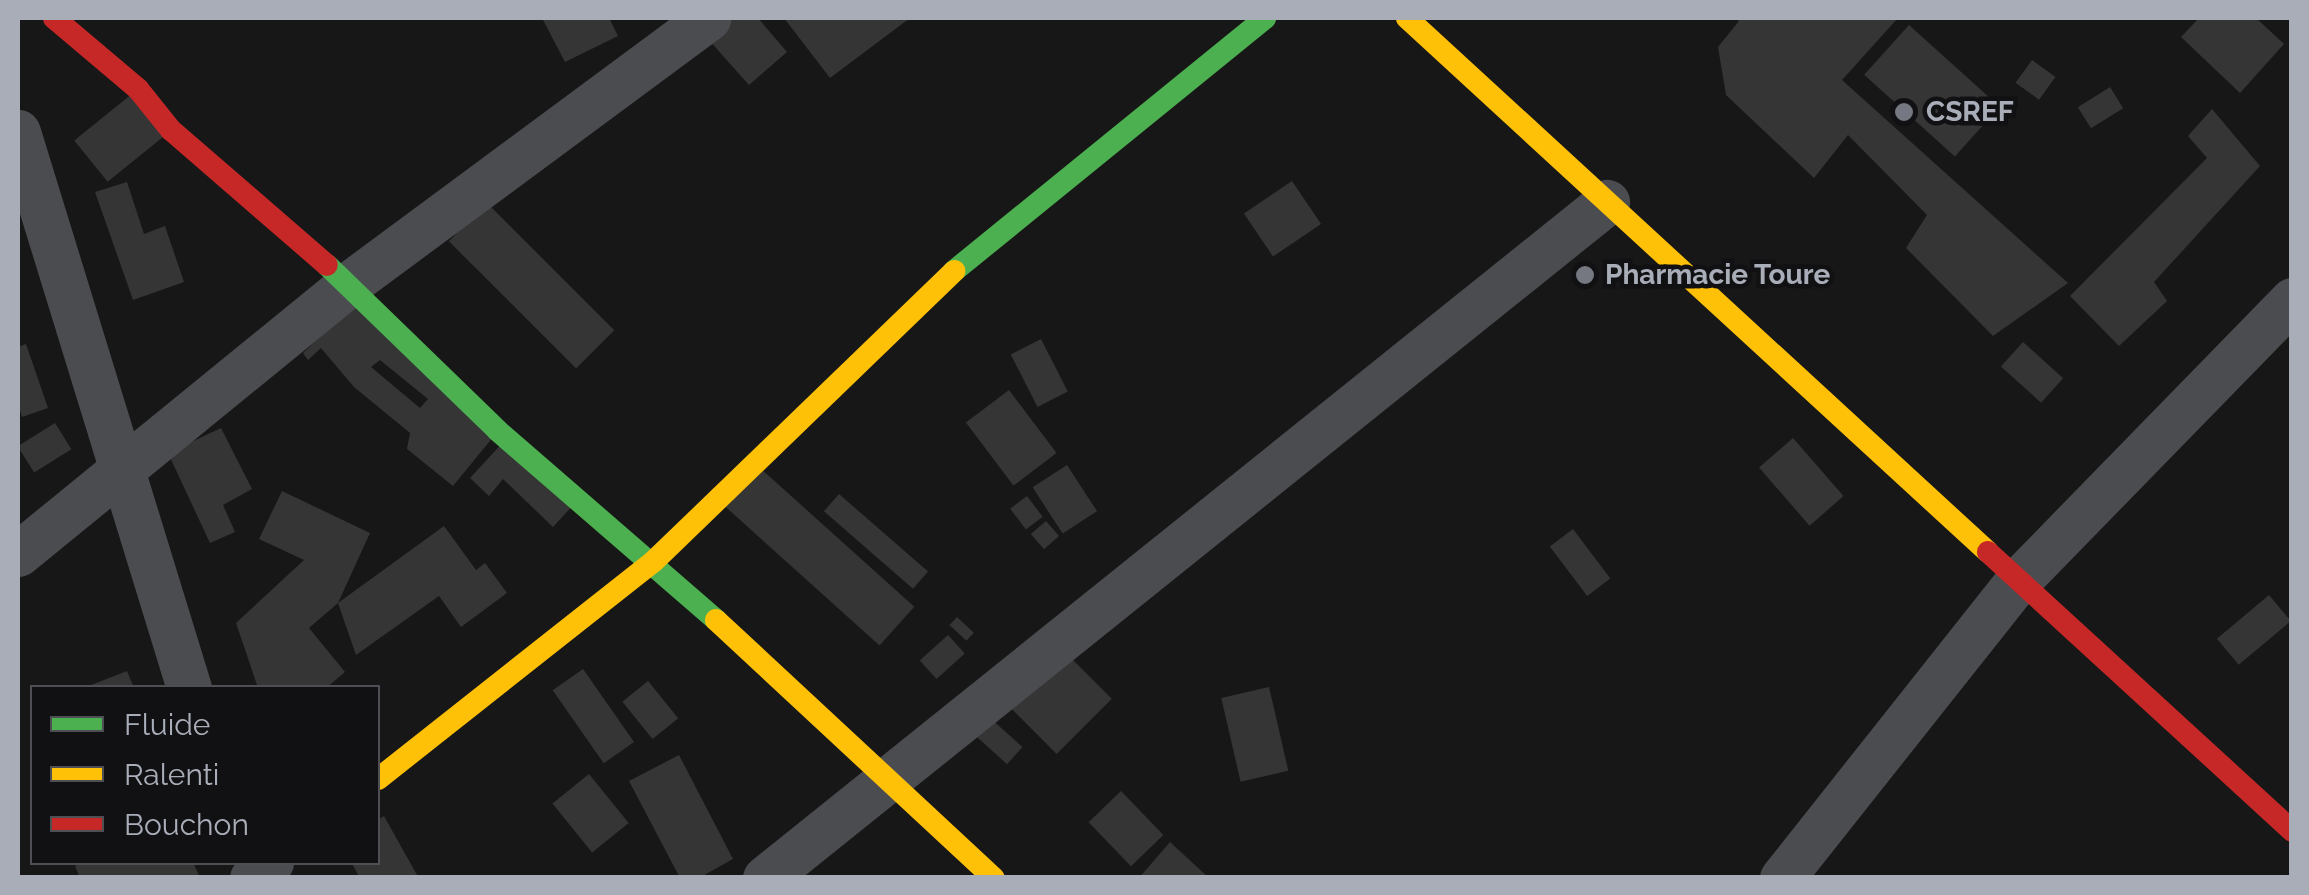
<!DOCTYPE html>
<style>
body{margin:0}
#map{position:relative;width:2309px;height:895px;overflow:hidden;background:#171717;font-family:Raleway,sans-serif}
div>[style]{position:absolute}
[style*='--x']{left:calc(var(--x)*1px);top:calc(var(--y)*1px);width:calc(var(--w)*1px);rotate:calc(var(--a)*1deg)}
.building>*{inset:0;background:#353536;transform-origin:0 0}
.street>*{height:45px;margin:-22.5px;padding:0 22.5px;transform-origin:22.5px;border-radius:22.5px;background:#4b4c50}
.fast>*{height:22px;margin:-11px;padding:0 11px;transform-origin:11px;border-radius:11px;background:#4caf50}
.slow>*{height:22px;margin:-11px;padding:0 11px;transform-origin:11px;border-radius:11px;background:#ffc107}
.jam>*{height:22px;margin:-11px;padding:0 11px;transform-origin:11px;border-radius:11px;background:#c62828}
.dots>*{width:28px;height:28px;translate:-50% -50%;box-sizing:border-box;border:5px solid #111113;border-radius:50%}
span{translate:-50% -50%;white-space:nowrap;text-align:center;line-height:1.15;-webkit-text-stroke:9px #111113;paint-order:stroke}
.poi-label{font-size:28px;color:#a8adb8;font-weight:700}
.left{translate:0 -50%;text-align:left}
.frame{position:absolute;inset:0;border:20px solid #a8adb8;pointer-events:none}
.legend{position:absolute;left:30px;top:685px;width:350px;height:180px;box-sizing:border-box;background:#111113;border:2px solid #4d4f55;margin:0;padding:12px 18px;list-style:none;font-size:30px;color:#a8adb8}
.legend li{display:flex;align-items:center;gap:20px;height:50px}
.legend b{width:50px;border:2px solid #4d4f55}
</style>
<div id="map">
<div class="building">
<div style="clip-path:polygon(542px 18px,609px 18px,618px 36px,565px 62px)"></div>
<div style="clip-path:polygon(732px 18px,758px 18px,787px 52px,749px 85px,708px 39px)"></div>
<div style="clip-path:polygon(784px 18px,910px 18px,830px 78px)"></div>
<div style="clip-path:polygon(1735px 18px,1898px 18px,1842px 80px,2068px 283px,1993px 336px,1906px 248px,1927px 215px,1848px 135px,1814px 178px,1726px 95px,1718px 47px,1739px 21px)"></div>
<div style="clip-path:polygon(2199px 18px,2256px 18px,2284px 44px,2240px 93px,2181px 37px)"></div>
<div style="left:1909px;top:25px;width:122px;height:67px;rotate:42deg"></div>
<div style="left:2032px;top:60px;width:29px;height:28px;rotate:36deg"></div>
<div style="left:2110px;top:87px;width:25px;height:38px;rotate:58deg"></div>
<div style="left:138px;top:89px;width:53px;height:82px;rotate:51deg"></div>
<div style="clip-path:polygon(2212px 109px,2260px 166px,2154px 282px,2167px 301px,2119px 346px,2070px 296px,2207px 158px,2188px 136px)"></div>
<div style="left:1292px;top:181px;width:52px;height:58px;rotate:56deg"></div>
<div style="clip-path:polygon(127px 182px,144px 234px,165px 226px,184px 282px,133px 300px,95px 192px)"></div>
<div style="left:487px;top:203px;width:180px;height:54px;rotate:45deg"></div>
<div style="clip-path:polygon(evenodd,353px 306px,498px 431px,453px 486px,407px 449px,410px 433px,354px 387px,321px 348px,308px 360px,303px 353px,353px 306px,380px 360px,428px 399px,420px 408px,371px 367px,380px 360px)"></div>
<div style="left:1041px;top:339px;width:59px;height:34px;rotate:63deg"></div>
<div style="left:2023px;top:342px;width:54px;height:33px;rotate:42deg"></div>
<div style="clip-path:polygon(26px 344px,48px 408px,22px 417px,18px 404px,18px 347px)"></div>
<div style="left:1009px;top:390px;width:79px;height:54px;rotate:53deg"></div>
<div style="left:55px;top:423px;width:31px;height:44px;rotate:58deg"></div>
<div style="clip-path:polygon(221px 428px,252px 489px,223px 505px,235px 532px,210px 543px,168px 453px)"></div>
<div style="clip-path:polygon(508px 437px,577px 501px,553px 527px,503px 479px,489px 496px,470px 478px)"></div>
<div style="left:1793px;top:438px;width:77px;height:45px;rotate:49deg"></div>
<div style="left:1067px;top:465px;width:55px;height:41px;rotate:57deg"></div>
<div style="left:759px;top:467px;width:209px;height:52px;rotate:42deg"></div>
<div style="clip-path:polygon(282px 491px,370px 533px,338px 603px,309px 628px,345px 672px,326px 688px,258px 688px,236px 623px,304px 560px,259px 539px)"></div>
<div style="left:839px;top:494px;width:118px;height:23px;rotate:41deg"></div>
<div style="left:1027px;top:496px;width:26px;height:21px;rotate:53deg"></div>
<div style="left:1046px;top:521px;width:20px;height:20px;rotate:49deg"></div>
<div style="clip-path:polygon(444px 526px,476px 570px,485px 563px,507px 593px,461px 627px,439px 596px,356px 655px,338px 603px)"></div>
<div style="left:1573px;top:529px;width:62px;height:29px;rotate:53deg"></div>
<div style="left:2269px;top:595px;width:34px;height:68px;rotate:50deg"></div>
<div style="left:957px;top:617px;width:23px;height:11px;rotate:43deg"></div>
<div style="left:948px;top:635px;width:25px;height:38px;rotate:48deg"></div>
<div style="left:1063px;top:650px;width:69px;height:78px;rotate:45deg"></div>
<div style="left:583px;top:669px;width:89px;height:37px;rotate:55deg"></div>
<div style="clip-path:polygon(127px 671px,134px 688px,86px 688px,86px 687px)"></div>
<div style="left:648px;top:681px;width:48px;height:33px;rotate:51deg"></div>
<div style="left:1269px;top:687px;width:86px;height:49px;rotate:77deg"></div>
<div style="left:989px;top:717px;width:45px;height:23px;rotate:42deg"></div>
<div style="clip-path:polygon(679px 755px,733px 859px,699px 878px,680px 878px,629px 781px)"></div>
<div style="left:589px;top:774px;width:63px;height:47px;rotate:51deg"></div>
<div style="left:1121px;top:791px;width:61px;height:45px;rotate:46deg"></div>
<div style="clip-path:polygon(384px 816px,417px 875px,413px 878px,360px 878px,351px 862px,378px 862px,378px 820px)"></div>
<div style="clip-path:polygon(1170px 842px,1209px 878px,1139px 878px)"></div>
<div style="clip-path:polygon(83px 862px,193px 862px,200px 878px,80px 878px,75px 866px)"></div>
</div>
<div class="street">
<div style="--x:18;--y:132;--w:582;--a:72.9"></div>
<div style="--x:18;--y:554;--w:427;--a:-39.2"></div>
<div style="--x:349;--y:284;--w:447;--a:-36.5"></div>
<div style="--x:252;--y:878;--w:25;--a:-40"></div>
<div style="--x:765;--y:878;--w:1080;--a:-38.76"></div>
<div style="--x:1782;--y:878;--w:378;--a:-51.6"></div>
<div style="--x:2017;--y:582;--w:394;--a:-45.7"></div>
</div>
<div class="fast">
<div style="--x:327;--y:265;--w:238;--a:44.1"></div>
<div style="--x:498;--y:431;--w:289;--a:40.9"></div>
<div style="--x:954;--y:271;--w:401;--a:-39.1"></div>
</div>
<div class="slow">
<div style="--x:1407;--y:18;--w:789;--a:42.59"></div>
<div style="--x:716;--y:620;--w:379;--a:42.9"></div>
<div style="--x:378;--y:779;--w:350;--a:-38.3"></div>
<div style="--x:653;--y:562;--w:419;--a:-44"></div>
</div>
<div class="jam">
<div style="--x:54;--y:18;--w:110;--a:40.2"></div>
<div style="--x:138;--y:89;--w:53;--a:51.2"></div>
<div style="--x:171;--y:130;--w:206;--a:40.9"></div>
<div style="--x:1988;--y:552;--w:413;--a:42.5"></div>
</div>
<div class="dots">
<div style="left:1904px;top:112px;background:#757880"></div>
<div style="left:1585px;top:275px;background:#757880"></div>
</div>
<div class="poi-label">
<span class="left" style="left:1926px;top:112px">CSREF</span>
<span class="left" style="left:1605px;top:275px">Pharmacie Toure</span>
</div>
<div class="frame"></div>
<ul class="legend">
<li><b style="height:12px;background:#4caf50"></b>Fluide</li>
<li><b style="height:12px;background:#ffc107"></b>Ralenti</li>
<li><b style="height:12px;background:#c62828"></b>Bouchon</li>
</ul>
</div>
